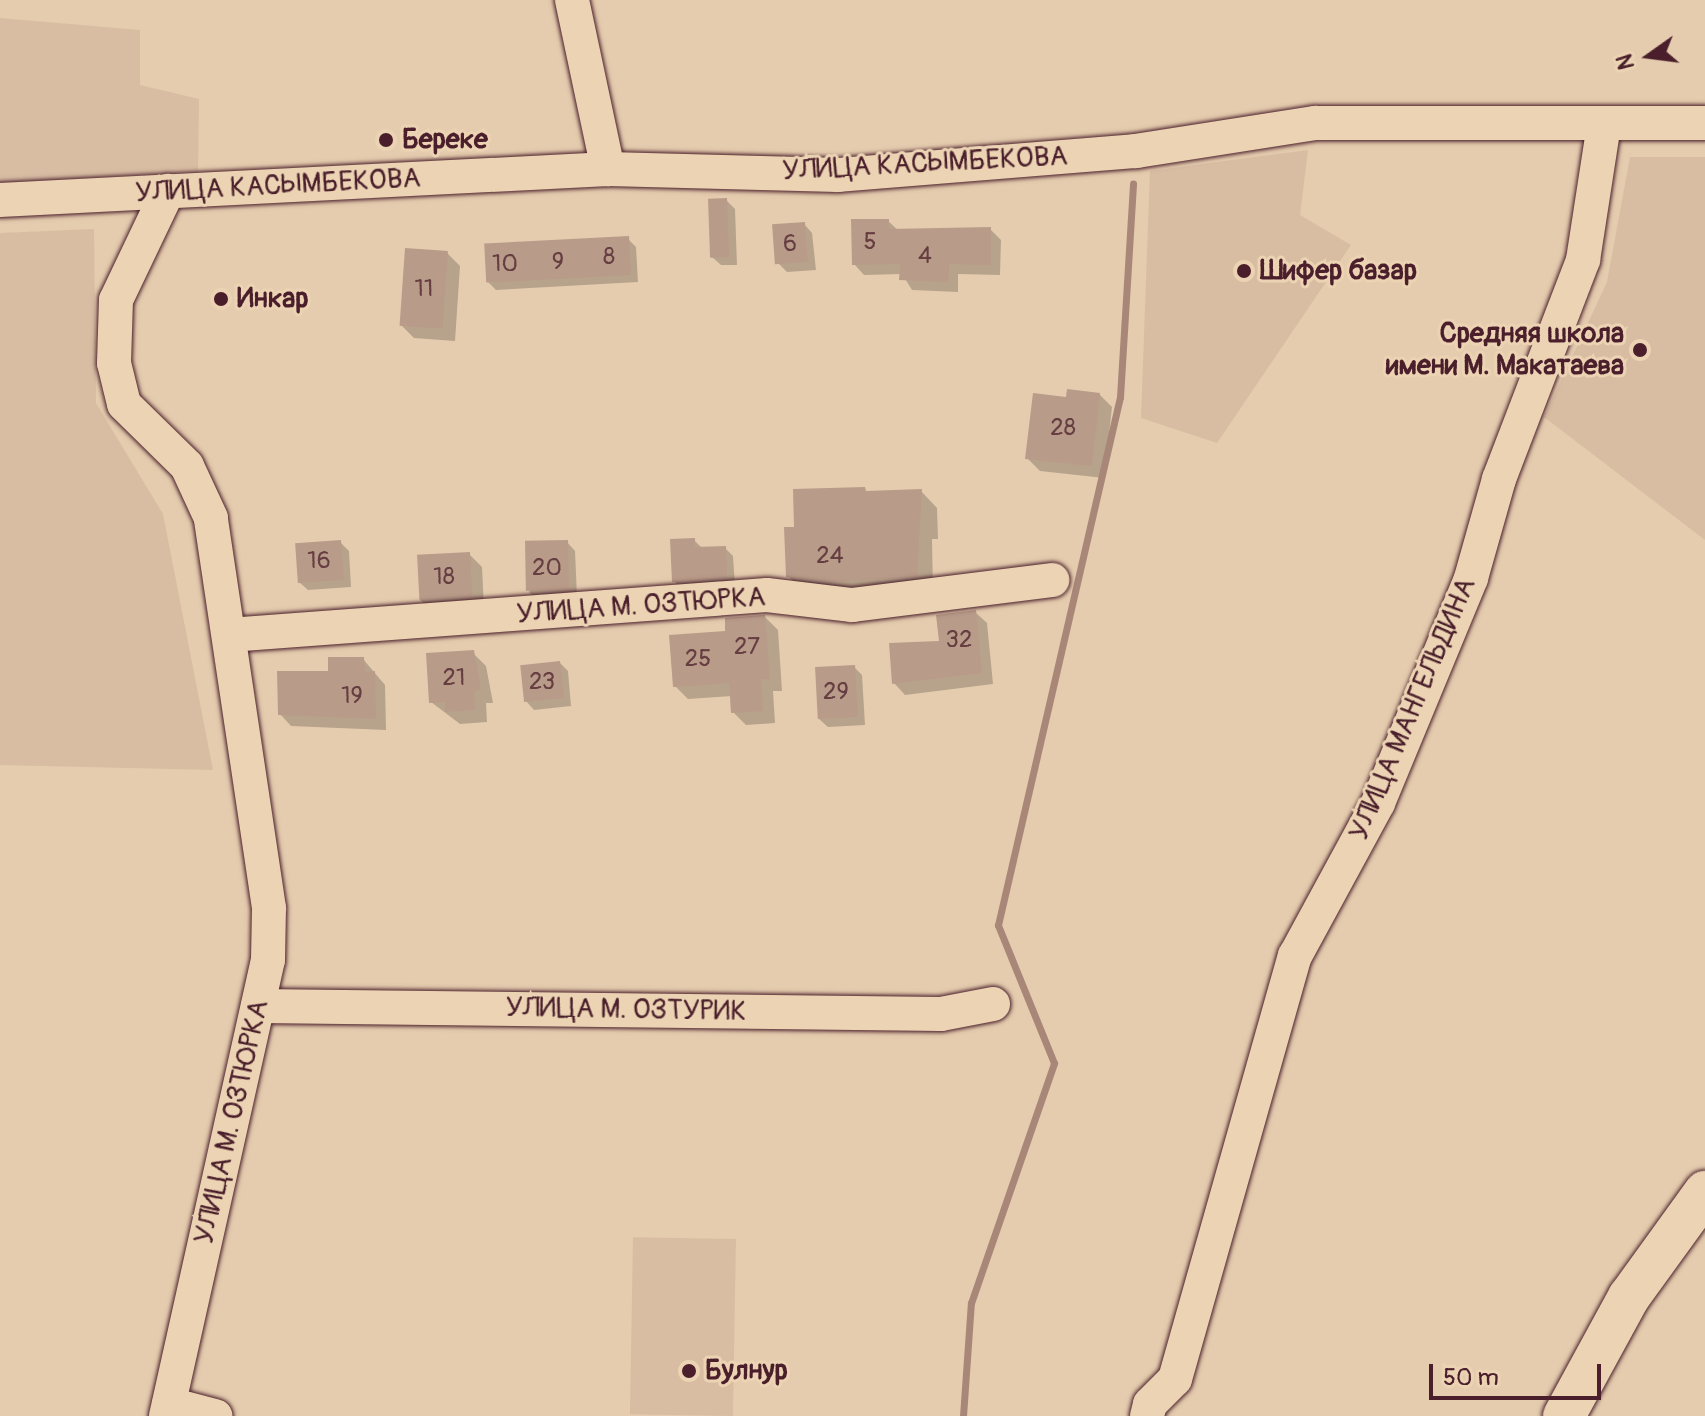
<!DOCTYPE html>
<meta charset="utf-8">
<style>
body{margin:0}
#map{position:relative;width:1705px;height:1416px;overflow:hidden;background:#e5ccae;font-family:Pangolin,sans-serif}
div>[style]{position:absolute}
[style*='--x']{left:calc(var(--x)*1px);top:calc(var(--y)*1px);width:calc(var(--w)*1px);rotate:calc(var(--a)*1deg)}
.built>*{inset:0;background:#d8bda3;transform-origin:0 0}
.shadow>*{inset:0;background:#0003}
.stream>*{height:7px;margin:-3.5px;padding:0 3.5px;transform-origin:3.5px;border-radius:3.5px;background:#a88779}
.building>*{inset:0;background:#b99b89;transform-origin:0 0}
.roads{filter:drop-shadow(0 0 2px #4a1f2b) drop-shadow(0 0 2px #4a1f2b)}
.minor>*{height:34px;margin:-17px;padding:0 17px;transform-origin:17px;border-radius:17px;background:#ebd3b3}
.major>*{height:42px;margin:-21px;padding:0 21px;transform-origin:21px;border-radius:21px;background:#ebd3b3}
.dots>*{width:22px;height:22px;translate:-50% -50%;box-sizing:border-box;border:4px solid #ebd3b3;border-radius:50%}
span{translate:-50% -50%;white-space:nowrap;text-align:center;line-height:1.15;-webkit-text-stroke:6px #ebd3b3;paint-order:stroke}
.number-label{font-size:24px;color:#663e42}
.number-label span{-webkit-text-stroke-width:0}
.poi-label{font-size:28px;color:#4a1f2b;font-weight:700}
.left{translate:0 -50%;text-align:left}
.right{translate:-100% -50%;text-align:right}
.street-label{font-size:28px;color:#4a1f2b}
.north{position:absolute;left:1609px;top:16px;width:80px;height:80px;-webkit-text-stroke:6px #ebd3b3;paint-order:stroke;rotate:256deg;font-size:22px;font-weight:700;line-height:32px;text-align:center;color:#4a1f2b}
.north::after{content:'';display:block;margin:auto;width:28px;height:36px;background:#4a1f2b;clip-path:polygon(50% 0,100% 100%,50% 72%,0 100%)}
.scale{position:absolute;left:1429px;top:1364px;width:172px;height:36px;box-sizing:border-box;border:4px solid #4a1f2b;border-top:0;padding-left:10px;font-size:24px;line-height:28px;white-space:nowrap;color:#4a1f2b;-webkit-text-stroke:6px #ebd3b3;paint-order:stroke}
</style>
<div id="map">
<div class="built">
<div style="clip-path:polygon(0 18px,140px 30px,140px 85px,199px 99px,198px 171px,0 183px)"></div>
<div style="clip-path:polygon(1308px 150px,1300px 215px,1351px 245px,1217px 443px,1141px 418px,1150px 171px)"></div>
<div style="clip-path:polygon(1630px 157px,1705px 157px,1705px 540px,1544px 417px,1607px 282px)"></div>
<div style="clip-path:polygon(94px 229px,96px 403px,163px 514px,213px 770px,0 765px,0 233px)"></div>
<div style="left:736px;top:1239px;width:177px;height:103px;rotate:91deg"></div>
</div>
<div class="shadow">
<div style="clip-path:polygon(726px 200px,735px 209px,737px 265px,721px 265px,712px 257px)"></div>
<div style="clip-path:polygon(888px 221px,899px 231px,990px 229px,1001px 240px,1000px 275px,958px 274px,958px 292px,912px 290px,902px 274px,864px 275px,854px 264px)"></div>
<div style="clip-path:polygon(804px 224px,812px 233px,816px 270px,787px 272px,779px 264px)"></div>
<div style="clip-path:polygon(628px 239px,636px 247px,638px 282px,496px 290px,488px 282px)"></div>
<div style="clip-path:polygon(447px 253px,460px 266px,455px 341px,414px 338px,401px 325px)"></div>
<div style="clip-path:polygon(1099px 394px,1112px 407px,1104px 478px,1040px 471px,1027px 458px,1068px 399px)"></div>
<div style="clip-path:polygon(921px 491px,937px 508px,938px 539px,932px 539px,933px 592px,804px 593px,788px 576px)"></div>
<div style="clip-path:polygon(694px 540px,703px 549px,725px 548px,733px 556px,735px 586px,682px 590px,674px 581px)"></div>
<div style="clip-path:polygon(340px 542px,349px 551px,351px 587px,308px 590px,299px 582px)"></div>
<div style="clip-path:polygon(567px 542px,575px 551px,577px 597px,537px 600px,529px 592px)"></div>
<div style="clip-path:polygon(469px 554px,482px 567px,484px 609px,433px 613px,420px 600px)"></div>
<div style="clip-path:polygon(975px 612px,987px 623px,993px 684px,905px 695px,894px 683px)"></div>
<div style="clip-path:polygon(765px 617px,778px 630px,782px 691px,773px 691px,775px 723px,746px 725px,733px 712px,732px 696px,688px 699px,675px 686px,728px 633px)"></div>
<div style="clip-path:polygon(473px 653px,486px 666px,493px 703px,486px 703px,487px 722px,460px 724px,431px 702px)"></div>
<div style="clip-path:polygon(363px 659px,385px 685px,386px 730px,291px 726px,280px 714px,331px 673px)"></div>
<div style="clip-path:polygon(560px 663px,568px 671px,571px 706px,534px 710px,526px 701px)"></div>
<div style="clip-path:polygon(854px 667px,862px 675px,865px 725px,828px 727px,819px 719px)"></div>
</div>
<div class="stream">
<div style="--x:963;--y:1416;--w:113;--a:-86"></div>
<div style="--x:971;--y:1303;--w:254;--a:-70.9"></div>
<div style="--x:1054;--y:1063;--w:149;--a:-112.1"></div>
<div style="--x:998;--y:925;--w:542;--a:-76.99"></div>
<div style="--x:1120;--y:397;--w:214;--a:-86.5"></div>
</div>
<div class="building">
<div style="left:727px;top:198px;width:59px;height:19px;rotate:88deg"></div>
<div style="clip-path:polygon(851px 219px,889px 219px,889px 229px,991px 227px,991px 265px,949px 264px,948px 282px,899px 280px,900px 264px,852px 265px)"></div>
<div style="left:805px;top:222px;width:40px;height:33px;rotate:86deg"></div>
<div style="left:629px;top:236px;width:39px;height:145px;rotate:87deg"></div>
<div style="left:405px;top:248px;width:43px;height:78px;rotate:4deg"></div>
<div style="clip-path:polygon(1067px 389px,1100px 393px,1092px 466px,1025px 459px,1033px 393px,1066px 397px)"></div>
<div style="clip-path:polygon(865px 487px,866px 491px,922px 489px,917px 577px,831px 582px,786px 577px,784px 527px,794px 527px,793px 489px)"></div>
<div style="clip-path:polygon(695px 538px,695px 547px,726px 546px,727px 578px,672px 582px,670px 539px)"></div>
<div style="left:341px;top:540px;width:40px;height:46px;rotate:86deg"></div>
<div style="left:568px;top:540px;width:50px;height:43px;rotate:89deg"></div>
<div style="left:470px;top:552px;width:45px;height:53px;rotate:87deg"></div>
<div style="clip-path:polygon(976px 610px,982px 673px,892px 684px,889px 643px,939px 641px,936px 615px)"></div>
<div style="clip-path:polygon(765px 615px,770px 679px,761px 679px,763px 711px,731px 713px,729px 683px,673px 687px,669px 635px,725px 631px,725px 618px)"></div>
<div style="clip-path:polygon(474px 650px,481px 690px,474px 691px,475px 710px,445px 712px,445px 702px,429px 703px,426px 653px)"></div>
<div style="clip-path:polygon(328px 657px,364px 657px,365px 672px,375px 671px,376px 719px,278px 715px,277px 671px,328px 671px)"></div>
<div style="left:560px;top:661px;width:37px;height:40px;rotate:84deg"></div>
<div style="left:855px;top:665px;width:52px;height:40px;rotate:87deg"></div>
</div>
<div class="roads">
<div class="minor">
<div style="--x:572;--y:0;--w:173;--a:78"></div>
<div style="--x:0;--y:200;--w:609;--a:-2.92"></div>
<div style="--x:608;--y:169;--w:230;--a:1.5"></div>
<div style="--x:838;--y:175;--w:299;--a:-4.6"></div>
<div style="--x:1136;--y:151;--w:181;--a:-8.9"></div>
<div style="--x:1315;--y:123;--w:390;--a:0"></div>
<div style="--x:229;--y:635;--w:539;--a:-4.25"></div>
<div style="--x:767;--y:595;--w:86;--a:6.7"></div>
<div style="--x:852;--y:605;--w:202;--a:-7.1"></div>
<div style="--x:258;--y:1006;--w:683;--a:0.67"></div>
<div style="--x:941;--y:1014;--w:53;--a:-10.9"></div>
<div style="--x:169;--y:1404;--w:48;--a:14.6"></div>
<div style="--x:166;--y:1416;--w:467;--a:-77.4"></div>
<div style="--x:268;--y:960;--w:52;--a:-88.9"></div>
<div style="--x:269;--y:908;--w:394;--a:-98.5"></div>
<div style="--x:211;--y:518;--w:57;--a:-114.8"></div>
<div style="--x:187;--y:466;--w:88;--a:-135.5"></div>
<div style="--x:124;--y:404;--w:42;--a:-103.7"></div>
<div style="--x:114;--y:363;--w:63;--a:-88.2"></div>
<div style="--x:116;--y:300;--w:121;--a:-64.5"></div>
<div style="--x:1147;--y:1416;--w:12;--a:-76"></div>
<div style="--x:1150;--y:1404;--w:35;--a:-45"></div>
<div style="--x:1175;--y:1379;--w:440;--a:-74.2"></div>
<div style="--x:1295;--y:956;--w:174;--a:-61.5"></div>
<div style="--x:1378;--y:803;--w:243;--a:-67.5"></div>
<div style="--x:1471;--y:578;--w:103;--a:-74.2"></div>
<div style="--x:1499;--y:479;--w:235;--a:-69"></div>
<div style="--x:1583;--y:260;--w:137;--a:-81.2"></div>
</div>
<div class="major">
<div style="--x:1564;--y:1416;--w:136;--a:-61.4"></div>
<div style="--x:1629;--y:1297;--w:130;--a:-54.1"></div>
</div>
</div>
<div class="dots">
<div style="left:386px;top:140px;background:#4a1f2b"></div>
<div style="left:1244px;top:271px;background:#4a1f2b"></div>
<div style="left:221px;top:299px;background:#4a1f2b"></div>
<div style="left:1640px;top:350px;background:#4a1f2b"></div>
<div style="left:689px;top:1371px;background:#4a1f2b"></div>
</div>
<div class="number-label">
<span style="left:870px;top:242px">5</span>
<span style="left:790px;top:244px">6</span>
<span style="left:925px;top:256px">4</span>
<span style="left:609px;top:257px">8</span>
<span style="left:558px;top:262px">9</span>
<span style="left:505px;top:264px">10</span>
<span style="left:424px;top:289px">11</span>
<span style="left:1063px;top:428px">28</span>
<span style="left:830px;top:556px">24</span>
<span style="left:319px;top:561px">16</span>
<span style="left:547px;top:568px">20</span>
<span style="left:444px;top:577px">18</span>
<span style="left:959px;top:640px">32</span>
<span style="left:747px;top:647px">27</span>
<span style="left:698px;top:659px">25</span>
<span style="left:454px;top:678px">21</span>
<span style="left:542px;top:682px">23</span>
<span style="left:836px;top:692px">29</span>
<span style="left:352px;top:696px">19</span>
</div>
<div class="poi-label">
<span class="left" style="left:402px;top:140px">Береке</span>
<span class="left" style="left:1260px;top:271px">Шифер базар</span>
<span class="left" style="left:237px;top:299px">Инкар</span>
<span class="right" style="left:1624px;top:350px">Средняя школа<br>имени М. Макатаева</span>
<span class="left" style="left:705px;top:1371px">Булнур</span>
</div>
<div class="street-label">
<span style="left:925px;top:164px;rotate:-3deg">УЛИЦА КАСЫМБЕКОВА</span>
<span style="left:278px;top:186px;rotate:-3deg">УЛИЦА КАСЫМБЕКОВА</span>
<span style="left:641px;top:606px;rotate:-4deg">УЛИЦА М. ОЗТЮРКА</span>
<span style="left:1413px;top:709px;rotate:-67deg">УЛИЦА МАНГЕЛЬДИНА</span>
<span style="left:626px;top:1010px;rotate:1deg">УЛИЦА М. ОЗТУРИК</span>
<span style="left:232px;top:1122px;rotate:-77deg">УЛИЦА М. ОЗТЮРКА</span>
</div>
<div class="north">N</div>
<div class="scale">50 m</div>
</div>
